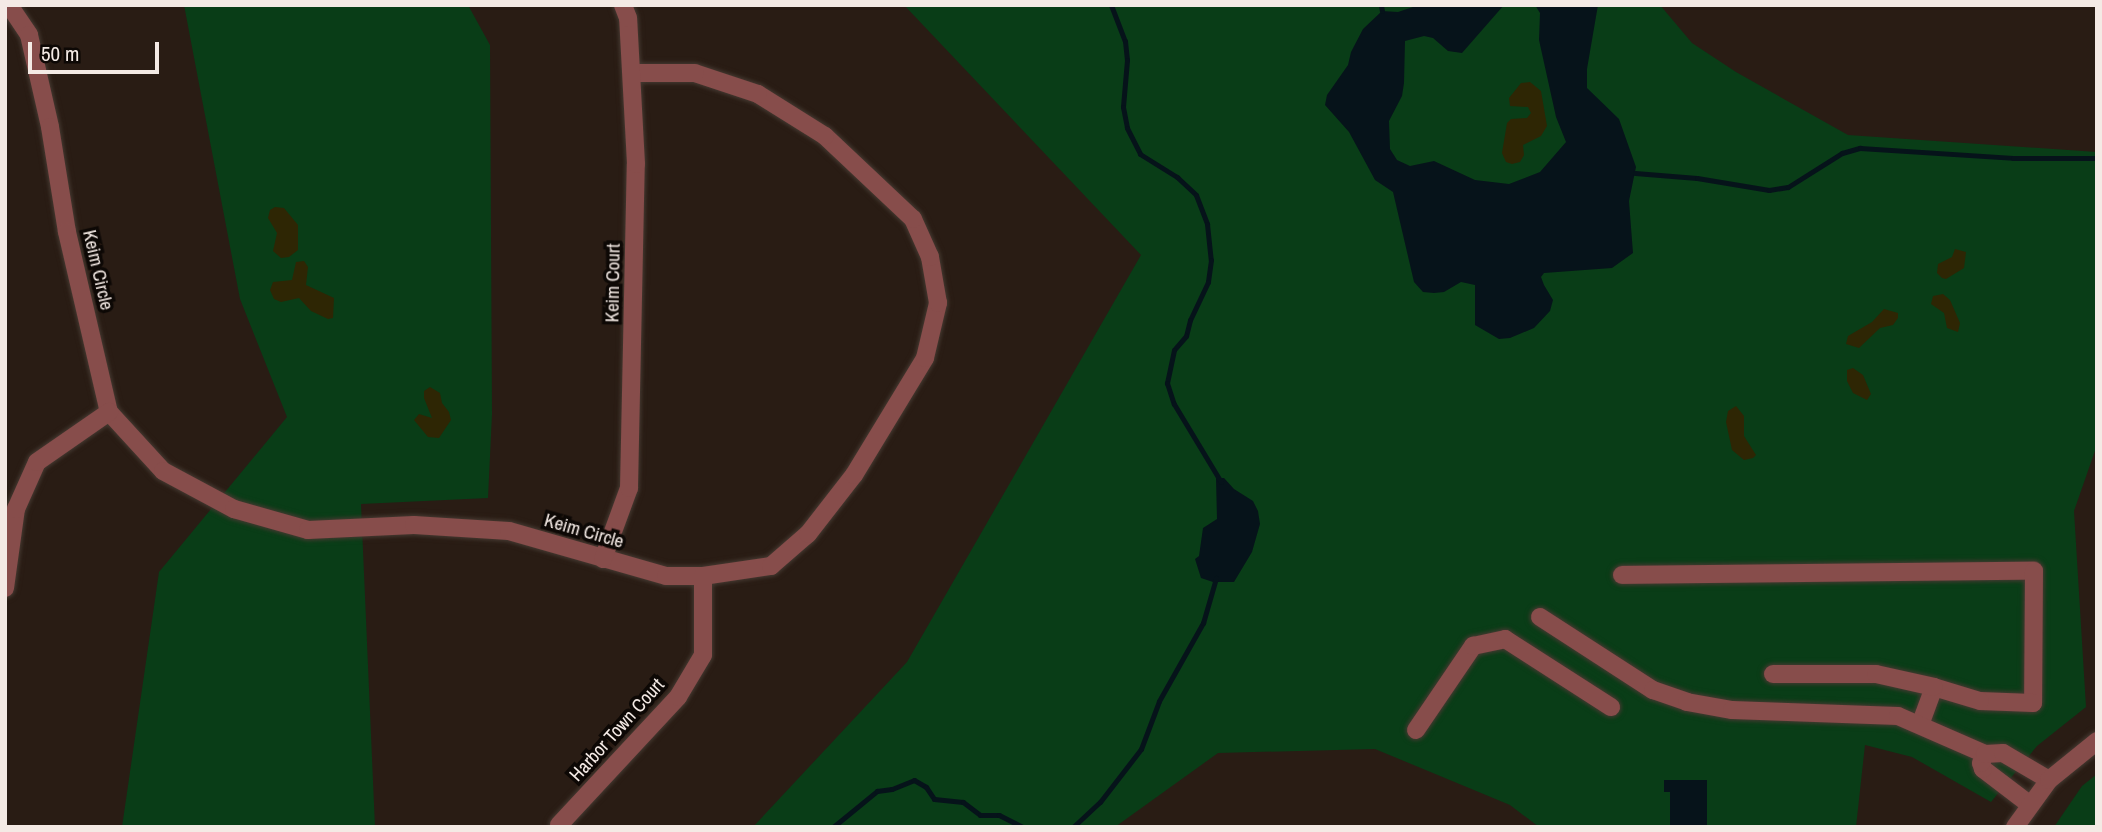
<!DOCTYPE html>
<style>
body{margin:0}
#map{position:relative;width:2102px;height:832px;overflow:hidden;background:#291c14;font-family:"Archivo Narrow",sans-serif}
div>[style]{position:absolute}
[style*='--x']{left:calc(var(--x)*1px);top:calc(var(--y)*1px);width:calc(var(--w)*1px);rotate:calc(var(--a)*1deg)}
.green>*{inset:0;background:#093d17}
.sand>*{inset:0;background:#2e2604}
.water>*{inset:0;background:#06131a}
.stream>*{height:5px;margin:-2.5px;padding:0 2.5px;transform-origin:2.5px;border-radius:2.5px;background:#06131a}
.roads{filter:drop-shadow(0 0 2px #453931) drop-shadow(0 0 2px #453931)}
.minor>*{height:18px;margin:-9px;padding:0 9px;transform-origin:9px;border-radius:9px;background:#874d4b}
span{translate:-50% -50%;white-space:nowrap;text-align:center;line-height:1.15;-webkit-text-stroke:7px #0d0805;paint-order:stroke}
.street-label{font-size:19px;color:#f4eae5}
.frame{position:absolute;inset:0;border:7px solid #f4eae5;pointer-events:none}
.scale{position:absolute;left:28px;top:42px;width:131px;height:32px;box-sizing:border-box;border:4px solid #f4eae5;border-top:0;padding-left:9px;font-size:21px;line-height:24px;white-space:nowrap;color:#f4eae5;-webkit-text-stroke:5px #0d0805;paint-order:stroke}
</style>
<div id="map">
<div class="green">
<div style="clip-path:polygon(184px 5px,468px 5px,490px 45px,492px 414px,488px 498px,361px 504px,375px 827px,122px 827px,159px 572px,287px 417px,240px 299px)"></div>
<div style="clip-path:polygon(904px 5px,1660px 5px,1692px 43px,1736px 72px,1848px 135px,2097px 152px,2097px 445px,2074px 511px,2086px 707px,2037px 746px,1991px 802px,1912px 757px,1865px 745px,1856px 827px,1539px 827px,1510px 805px,1375px 749px,1218px 753px,1115px 827px,753px 827px,907px 662px,1141px 255px)"></div>
<div style="clip-path:polygon(2097px 774px,2097px 827px,2054px 827px,2082px 786px)"></div>
</div>
<div class="sand">
<div style="clip-path:polygon(1530px 82px,1541px 91px,1547px 126px,1541px 136px,1523px 145px,1524px 155px,1520px 162px,1512px 164px,1506px 162px,1502px 153px,1507px 123px,1511px 119px,1527px 118px,1531px 113px,1528px 107px,1510px 106px,1509px 98px,1521px 83px)"></div>
<div style="clip-path:polygon(275px 207px,284px 208px,298px 225px,298px 250px,289px 257px,281px 258px,273px 251px,277px 233px,268px 218px,270px 210px)"></div>
<div style="clip-path:polygon(1955px 249px,1966px 252px,1964px 268px,1946px 279px,1942px 278px,1937px 273px,1938px 264px,1952px 257px)"></div>
<div style="clip-path:polygon(304px 261px,308px 267px,306px 285px,334px 298px,333px 318px,328px 319px,311px 311px,299px 298px,281px 302px,274px 299px,270px 290px,273px 282px,292px 280px,296px 262px)"></div>
<div style="clip-path:polygon(1943px 294px,1950px 300px,1960px 323px,1958px 332px,1947px 328px,1944px 313px,1931px 304px,1933px 296px)"></div>
<div style="clip-path:polygon(1884px 309px,1898px 313px,1898px 318px,1893px 325px,1880px 328px,1859px 348px,1846px 344px,1848px 336px,1872px 322px)"></div>
<div style="clip-path:polygon(1853px 368px,1863px 375px,1871px 394px,1867px 400px,1853px 393px,1847px 381px,1847px 370px)"></div>
<div style="clip-path:polygon(430px 387px,440px 393px,442px 403px,449px 412px,451px 420px,439px 438px,428px 437px,414px 420px,419px 414px,432px 418px,424px 398px,424px 391px)"></div>
<div style="clip-path:polygon(1736px 406px,1744px 416px,1744px 436px,1756px 455px,1753px 458px,1744px 460px,1732px 450px,1726px 422px,1728px 411px)"></div>
</div>
<div class="water">
<div style="clip-path:polygon(1419px 5px,1504px 5px,1462px 53px,1448px 51px,1433px 38px,1424px 36px,1405px 41px,1404px 83px,1402px 96px,1389px 121px,1390px 149px,1397px 160px,1410px 166px,1434px 161px,1475px 180px,1509px 184px,1540px 172px,1566px 142px,1556px 117px,1539px 40px,1540px 13px,1535px 5px,1598px 5px,1587px 69px,1587px 88px,1619px 119px,1636px 167px,1629px 201px,1633px 253px,1612px 268px,1544px 273px,1541px 277px,1544px 285px,1553px 300px,1550px 311px,1534px 328px,1510px 338px,1499px 339px,1475px 325px,1475px 285px,1461px 282px,1444px 292px,1434px 293px,1423px 292px,1414px 282px,1393px 192px,1375px 180px,1349px 132px,1325px 105px,1327px 95px,1348px 65px,1351px 52px,1363px 29px,1382px 11px,1398px 12px)"></div>
<div style="clip-path:polygon(1216px 478px,1224px 478px,1234px 489px,1253px 501px,1258px 511px,1260px 524px,1252px 552px,1234px 582px,1213px 582px,1201px 578px,1195px 559px,1199px 556px,1203px 528px,1217px 519px)"></div>
<div style="clip-path:polygon(1664px 780px,1707px 780px,1707px 827px,1670px 827px,1670px 792px,1664px 792px)"></div>
</div>
<div class="stream">
<div style="--x:1111;--y:5;--w:39;--a:69"></div>
<div style="--x:1125;--y:41;--w:19;--a:84"></div>
<div style="--x:1127;--y:60;--w:47;--a:94.9"></div>
<div style="--x:1123;--y:107;--w:21;--a:79"></div>
<div style="--x:1127;--y:128;--w:29;--a:63"></div>
<div style="--x:1140;--y:154;--w:44;--a:31.9"></div>
<div style="--x:1177;--y:177;--w:26;--a:43"></div>
<div style="--x:1196;--y:195;--w:31;--a:69"></div>
<div style="--x:1207;--y:224;--w:36;--a:84"></div>
<div style="--x:1211;--y:260;--w:22;--a:98"></div>
<div style="--x:1208;--y:282;--w:42;--a:115.3"></div>
<div style="--x:1190;--y:320;--w:16;--a:104"></div>
<div style="--x:1186;--y:336;--w:18;--a:131"></div>
<div style="--x:1174;--y:350;--w:34;--a:102"></div>
<div style="--x:1167;--y:383;--w:22;--a:72"></div>
<div style="--x:1174;--y:404;--w:91;--a:58.9"></div>
<div style="--x:1381;--y:5;--w:6;--a:81"></div>
<div style="--x:1635;--y:173;--w:62;--a:4.6"></div>
<div style="--x:1697;--y:178;--w:73;--a:9.5"></div>
<div style="--x:1769;--y:190;--w:19;--a:-9"></div>
<div style="--x:1788;--y:187;--w:64;--a:-32.2"></div>
<div style="--x:1842;--y:153;--w:19;--a:-16"></div>
<div style="--x:1860;--y:148;--w:153;--a:3.7"></div>
<div style="--x:2013;--y:158;--w:84;--a:0"></div>
<div style="--x:833;--y:827;--w:57;--a:-39.3"></div>
<div style="--x:877;--y:791;--w:15;--a:-8"></div>
<div style="--x:892;--y:789;--w:24;--a:-22"></div>
<div style="--x:914;--y:780;--w:14;--a:30"></div>
<div style="--x:926;--y:787;--w:14;--a:56"></div>
<div style="--x:934;--y:799;--w:29;--a:6"></div>
<div style="--x:963;--y:802;--w:21;--a:37"></div>
<div style="--x:980;--y:815;--w:19;--a:0"></div>
<div style="--x:999;--y:815;--w:27;--a:27"></div>
<div style="--x:1073;--y:827;--w:37;--a:-43"></div>
<div style="--x:1100;--y:802;--w:67;--a:-52.3"></div>
<div style="--x:1141;--y:749;--w:51;--a:-69.4"></div>
<div style="--x:1159;--y:701;--w:90;--a:-60.6"></div>
<div style="--x:1203;--y:623;--w:47;--a:-73.9"></div>
</div>
<div class="roads">
<div class="minor">
<div style="--x:9;--y:5;--w:36;--a:56"></div>
<div style="--x:29;--y:35;--w:94;--a:77.1"></div>
<div style="--x:50;--y:127;--w:106;--a:80.8"></div>
<div style="--x:67;--y:232;--w:185;--a:76.9"></div>
<div style="--x:109;--y:412;--w:80;--a:47.5"></div>
<div style="--x:163;--y:471;--w:81;--a:28.2"></div>
<div style="--x:234;--y:509;--w:77;--a:15.8"></div>
<div style="--x:308;--y:530;--w:106;--a:-2.7"></div>
<div style="--x:414;--y:525;--w:95;--a:3.6"></div>
<div style="--x:509;--y:531;--w:163;--a:16"></div>
<div style="--x:666;--y:576;--w:37;--a:0"></div>
<div style="--x:703;--y:576;--w:69;--a:-8.4"></div>
<div style="--x:771;--y:566;--w:49;--a:-40.9"></div>
<div style="--x:808;--y:534;--w:75;--a:-52.1"></div>
<div style="--x:854;--y:475;--w:137;--a:-58.7"></div>
<div style="--x:925;--y:358;--w:57;--a:-76.7"></div>
<div style="--x:938;--y:303;--w:47;--a:-99.9"></div>
<div style="--x:930;--y:257;--w:42;--a:-114.1"></div>
<div style="--x:913;--y:219;--w:121;--a:-136.7"></div>
<div style="--x:825;--y:136;--w:79;--a:-147.9"></div>
<div style="--x:758;--y:94;--w:66;--a:-161.6"></div>
<div style="--x:695;--y:73;--w:63;--a:180"></div>
<div style="--x:603;--y:559;--w:76;--a:-69.9"></div>
<div style="--x:629;--y:488;--w:324;--a:-88.8"></div>
<div style="--x:636;--y:164;--w:146;--a:-93.1"></div>
<div style="--x:628;--y:18;--w:14;--a:-111"></div>
<div style="--x:1622;--y:575;--w:412;--a:-0.6"></div>
<div style="--x:2034;--y:571;--w:132;--a:90.4"></div>
<div style="--x:2033;--y:703;--w:53;--a:-177.8"></div>
<div style="--x:1980;--y:701;--w:48;--a:-163.1"></div>
<div style="--x:1934;--y:687;--w:40;--a:110.2"></div>
<div style="--x:5;--y:588;--w:80;--a:-82.1"></div>
<div style="--x:16;--y:509;--w:51;--a:-65.9"></div>
<div style="--x:37;--y:462;--w:88;--a:-34.8"></div>
<div style="--x:1540;--y:617;--w:135;--a:32.9"></div>
<div style="--x:1653;--y:690;--w:36;--a:19"></div>
<div style="--x:1687;--y:702;--w:46;--a:10.1"></div>
<div style="--x:1732;--y:710;--w:166;--a:2.1"></div>
<div style="--x:1898;--y:716;--w:95;--a:23.6"></div>
<div style="--x:1773;--y:674;--w:103;--a:0"></div>
<div style="--x:1876;--y:674;--w:59;--a:12.6"></div>
<div style="--x:1416;--y:730;--w:102;--a:-55.8"></div>
<div style="--x:1473;--y:646;--w:33;--a:-12"></div>
<div style="--x:1505;--y:639;--w:126;--a:32.7"></div>
<div style="--x:2029;--y:804;--w:58;--a:-142.7"></div>
<div style="--x:1983;--y:769;--w:6;--a:-108"></div>
<div style="--x:1981;--y:763;--w:10;--a:-66"></div>
<div style="--x:1985;--y:754;--w:18;--a:-3"></div>
<div style="--x:2003;--y:753;--w:53;--a:30.4"></div>
<div style="--x:559;--y:825;--w:175;--a:-47.1"></div>
<div style="--x:678;--y:697;--w:49;--a:-59.2"></div>
<div style="--x:703;--y:655;--w:79;--a:-90"></div>
<div style="--x:2015;--y:827;--w:58;--a:-54.1"></div>
<div style="--x:2049;--y:780;--w:62;--a:-39.1"></div>
</div>
</div>
<div class="street-label">
<span style="left:98px;top:270px;rotate:77deg">Keim Circle</span>
<span style="left:613px;top:283px;rotate:-89deg">Keim Court</span>
<span style="left:584px;top:531px;rotate:16deg">Keim Circle</span>
<span style="left:617px;top:730px;rotate:-48deg">Harbor Town Court</span>
</div>
<div class="frame"></div>
<div class="scale">50 m</div>
</div>
